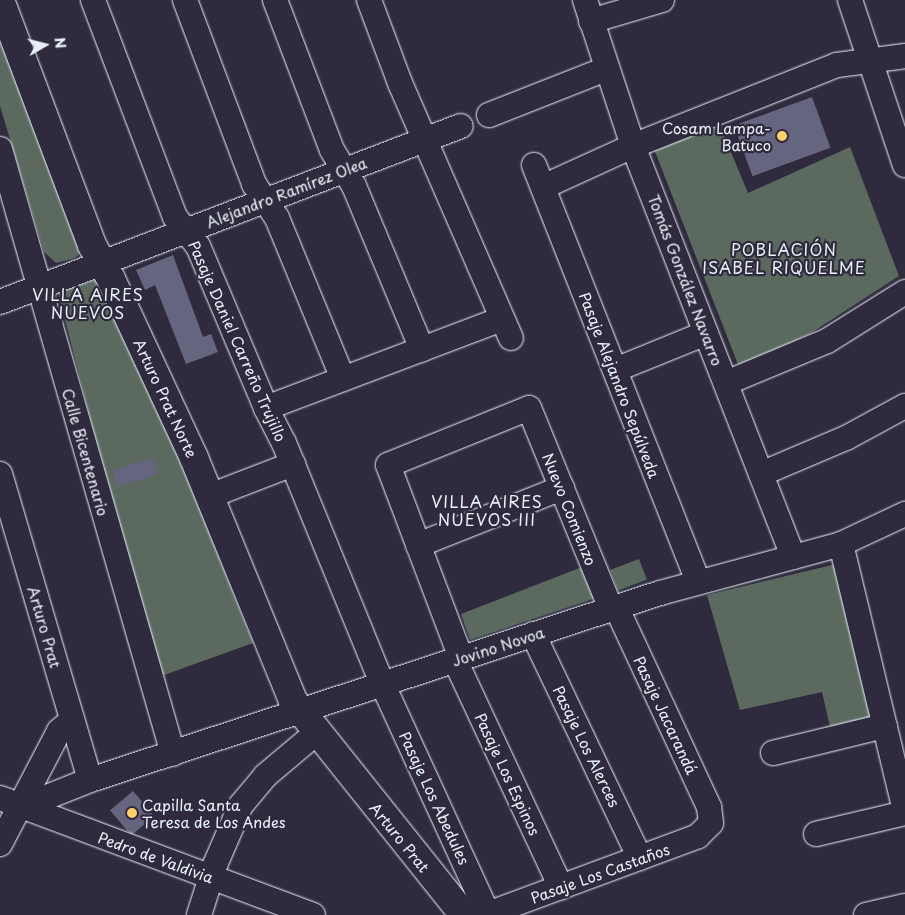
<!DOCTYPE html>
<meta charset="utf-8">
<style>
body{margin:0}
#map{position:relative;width:905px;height:915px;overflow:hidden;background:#2f2a3d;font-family:"Playpen Sans",sans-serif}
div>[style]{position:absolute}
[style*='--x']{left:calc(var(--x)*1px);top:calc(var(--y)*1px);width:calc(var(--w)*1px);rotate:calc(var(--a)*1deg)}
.green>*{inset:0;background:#5b695f;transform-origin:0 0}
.building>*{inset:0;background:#666580;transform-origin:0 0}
.roads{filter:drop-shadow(0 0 1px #e8f1f8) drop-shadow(0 0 1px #e8f1f8)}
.minor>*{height:24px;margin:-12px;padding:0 12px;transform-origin:12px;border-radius:12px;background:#2f2a3d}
.major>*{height:28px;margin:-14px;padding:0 14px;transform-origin:14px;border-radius:14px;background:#2f2a3d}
.dots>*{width:14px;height:14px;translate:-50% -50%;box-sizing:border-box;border:2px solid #2f2a3d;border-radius:50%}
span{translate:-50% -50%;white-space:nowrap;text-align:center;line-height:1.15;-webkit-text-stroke:4.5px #2f2a3d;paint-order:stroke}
.poi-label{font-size:15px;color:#e8f1f8}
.right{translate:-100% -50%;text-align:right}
.left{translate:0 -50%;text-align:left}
.street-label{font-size:15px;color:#e8f1f8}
.neighbourhood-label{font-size:16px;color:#e8f1f8;letter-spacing:1px}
.north{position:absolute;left:20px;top:20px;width:50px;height:50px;-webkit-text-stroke:4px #2f2a3d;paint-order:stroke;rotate:82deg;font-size:14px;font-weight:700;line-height:20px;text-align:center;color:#e8f1f8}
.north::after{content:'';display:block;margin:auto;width:18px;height:22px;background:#e8f1f8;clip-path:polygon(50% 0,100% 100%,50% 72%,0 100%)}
</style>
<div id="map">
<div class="green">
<div style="clip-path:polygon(0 38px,83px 250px,75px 258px,56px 263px,44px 252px,0 106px)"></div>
<div style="clip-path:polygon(720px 126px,748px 193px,850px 147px,899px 276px,811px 333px,739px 367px,654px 149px)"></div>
<div style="clip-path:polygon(98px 279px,164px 420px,253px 643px,156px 678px,58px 292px)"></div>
<div style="left:639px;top:559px;width:22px;height:31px;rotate:69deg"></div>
<div style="clip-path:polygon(836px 564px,875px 722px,831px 731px,822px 692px,740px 710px,707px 595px)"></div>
<div style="clip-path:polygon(582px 567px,596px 598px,470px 640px,461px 614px)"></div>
</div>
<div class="building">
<div style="left:812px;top:97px;width:54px;height:83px;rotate:70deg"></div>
<div style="clip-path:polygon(173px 255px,203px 337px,211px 334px,218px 352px,186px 364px,155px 285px,145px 290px,136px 270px)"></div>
<div style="left:153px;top:458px;width:17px;height:43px;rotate:73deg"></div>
<div style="left:133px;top:791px;width:33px;height:30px;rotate:50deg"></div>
</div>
<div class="roads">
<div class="minor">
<div style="--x:93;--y:0;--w:232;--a:69.3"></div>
<div style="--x:175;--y:217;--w:37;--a:52"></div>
<div style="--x:198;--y:246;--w:176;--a:67.2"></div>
<div style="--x:266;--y:408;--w:39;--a:63"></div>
<div style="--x:284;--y:443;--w:259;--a:67.8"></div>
<div style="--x:382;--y:683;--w:254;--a:65.4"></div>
<div style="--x:185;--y:0;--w:197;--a:69.4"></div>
<div style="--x:254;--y:184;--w:41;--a:55.9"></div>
<div style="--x:277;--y:218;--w:174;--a:67.7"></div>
<div style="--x:275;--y:0;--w:160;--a:69.2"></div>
<div style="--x:332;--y:150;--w:42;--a:58.6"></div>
<div style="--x:354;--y:186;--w:177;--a:67.4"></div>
<div style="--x:369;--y:0;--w:89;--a:69.5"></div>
<div style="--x:400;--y:83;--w:278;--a:66.5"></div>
<div style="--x:585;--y:0;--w:154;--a:71.8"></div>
<div style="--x:633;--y:146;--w:441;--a:68.7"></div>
<div style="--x:850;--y:0;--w:174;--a:71.6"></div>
<div style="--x:591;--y:21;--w:74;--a:-16.5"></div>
<div style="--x:489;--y:115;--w:126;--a:-21.5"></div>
<div style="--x:0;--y:149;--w:629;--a:74.04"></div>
<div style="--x:534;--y:165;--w:448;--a:68.5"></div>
<div style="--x:543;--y:187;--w:99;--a:-24.5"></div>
<div style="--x:633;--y:146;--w:219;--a:-21.7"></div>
<div style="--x:837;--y:65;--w:69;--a:-7.5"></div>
<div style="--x:0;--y:302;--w:493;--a:-20.9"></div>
<div style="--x:615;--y:370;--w:98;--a:-22.1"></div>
<div style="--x:726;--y:383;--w:109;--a:-22.6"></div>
<div style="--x:827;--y:341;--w:92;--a:-32.1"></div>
<div style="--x:266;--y:408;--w:252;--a:-20.7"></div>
<div style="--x:0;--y:474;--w:319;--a:73.6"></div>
<div style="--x:761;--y:474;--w:92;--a:-23"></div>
<div style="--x:846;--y:438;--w:67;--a:-28.5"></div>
<div style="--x:210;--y:496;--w:89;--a:-21.1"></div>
<div style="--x:841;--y:544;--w:274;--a:76.5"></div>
<div style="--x:418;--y:545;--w:155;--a:-21.6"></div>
<div style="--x:533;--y:634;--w:248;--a:64.5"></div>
<div style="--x:461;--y:658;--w:206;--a:-110.7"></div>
<div style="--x:388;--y:465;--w:152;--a:-22"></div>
<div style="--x:529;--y:408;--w:217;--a:67.8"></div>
<div style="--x:455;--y:660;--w:251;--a:65"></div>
<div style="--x:773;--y:753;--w:115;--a:-13.6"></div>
<div style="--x:0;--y:798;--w:334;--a:20.5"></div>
<div style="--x:22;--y:807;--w:73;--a:-21.7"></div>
<div style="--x:90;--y:780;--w:600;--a:-18.16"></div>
<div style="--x:660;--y:593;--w:188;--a:-15.1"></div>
<div style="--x:841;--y:544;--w:71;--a:-25.1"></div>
<div style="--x:816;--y:834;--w:91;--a:-13.3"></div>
<div style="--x:0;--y:844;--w:127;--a:-62.4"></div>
<div style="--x:59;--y:731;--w:17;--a:-40"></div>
<div style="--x:199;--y:915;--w:52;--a:-72.3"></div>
<div style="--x:215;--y:865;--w:65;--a:-66.6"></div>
<div style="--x:241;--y:805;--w:38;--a:-50"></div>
<div style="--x:265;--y:776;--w:67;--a:-40.1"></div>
<div style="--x:485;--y:915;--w:227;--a:-20.3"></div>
<div style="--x:698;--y:836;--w:18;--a:-45"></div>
<div style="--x:711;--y:823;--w:16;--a:-97"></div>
<div style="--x:709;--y:807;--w:221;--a:-114.9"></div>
<div style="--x:866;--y:915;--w:40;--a:-13"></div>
</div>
<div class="major">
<div style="--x:0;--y:0;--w:262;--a:69.4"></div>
<div style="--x:92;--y:245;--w:39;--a:61"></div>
<div style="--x:111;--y:279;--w:197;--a:65.1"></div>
<div style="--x:194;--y:458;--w:262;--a:67.8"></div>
<div style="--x:293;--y:701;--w:274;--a:51.4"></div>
</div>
</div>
<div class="dots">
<div style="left:782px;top:136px;background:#ffd166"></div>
<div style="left:132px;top:813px;background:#ffd166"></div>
</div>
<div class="poi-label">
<span class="right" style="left:771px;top:136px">Cosam Lampa-<br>Batuco</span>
<span class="left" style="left:142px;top:813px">Capilla Santa<br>Teresa de Los Andes</span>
</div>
<div class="street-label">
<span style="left:286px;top:192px;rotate:-21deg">Alejandro Ramírez Olea</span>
<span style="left:686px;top:280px;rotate:69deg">Tomás González Navarro</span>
<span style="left:238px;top:341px;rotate:66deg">Pasaje Daniel Carreño Trujillo</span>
<span style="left:620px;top:385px;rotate:69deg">Pasaje Alejandro Sepúlveda</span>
<span style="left:166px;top:398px;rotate:65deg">Arturo Prat Norte</span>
<span style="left:86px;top:452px;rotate:74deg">Calle Bicentenario</span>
<span style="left:570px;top:509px;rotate:68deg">Nuevo Comienzo</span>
<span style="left:45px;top:627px;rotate:74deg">Arturo Prat</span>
<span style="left:498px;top:646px;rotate:-18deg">Jovino Novoa</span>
<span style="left:666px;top:715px;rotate:65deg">Pasaje Jacarandá</span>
<span style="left:587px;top:746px;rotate:64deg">Pasaje Los Alerces</span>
<span style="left:508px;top:774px;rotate:65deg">Pasaje Los Espinos</span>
<span style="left:435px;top:798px;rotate:65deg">Pasaje Los Abedules</span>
<span style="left:400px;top:837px;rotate:51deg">Arturo Prat</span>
<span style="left:156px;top:857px;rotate:20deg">Pedro de Valdivia</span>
<span style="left:600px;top:873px;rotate:-20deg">Pasaje Los Castaños</span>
</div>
<div class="neighbourhood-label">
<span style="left:784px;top:258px">POBLACIÓN<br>ISABEL RIQUELME</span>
<span style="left:88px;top:303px">VILLA AIRES<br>NUEVOS</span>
<span style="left:487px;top:510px">VILLA AIRES<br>NUEVOS III</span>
</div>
<div class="north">N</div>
</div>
